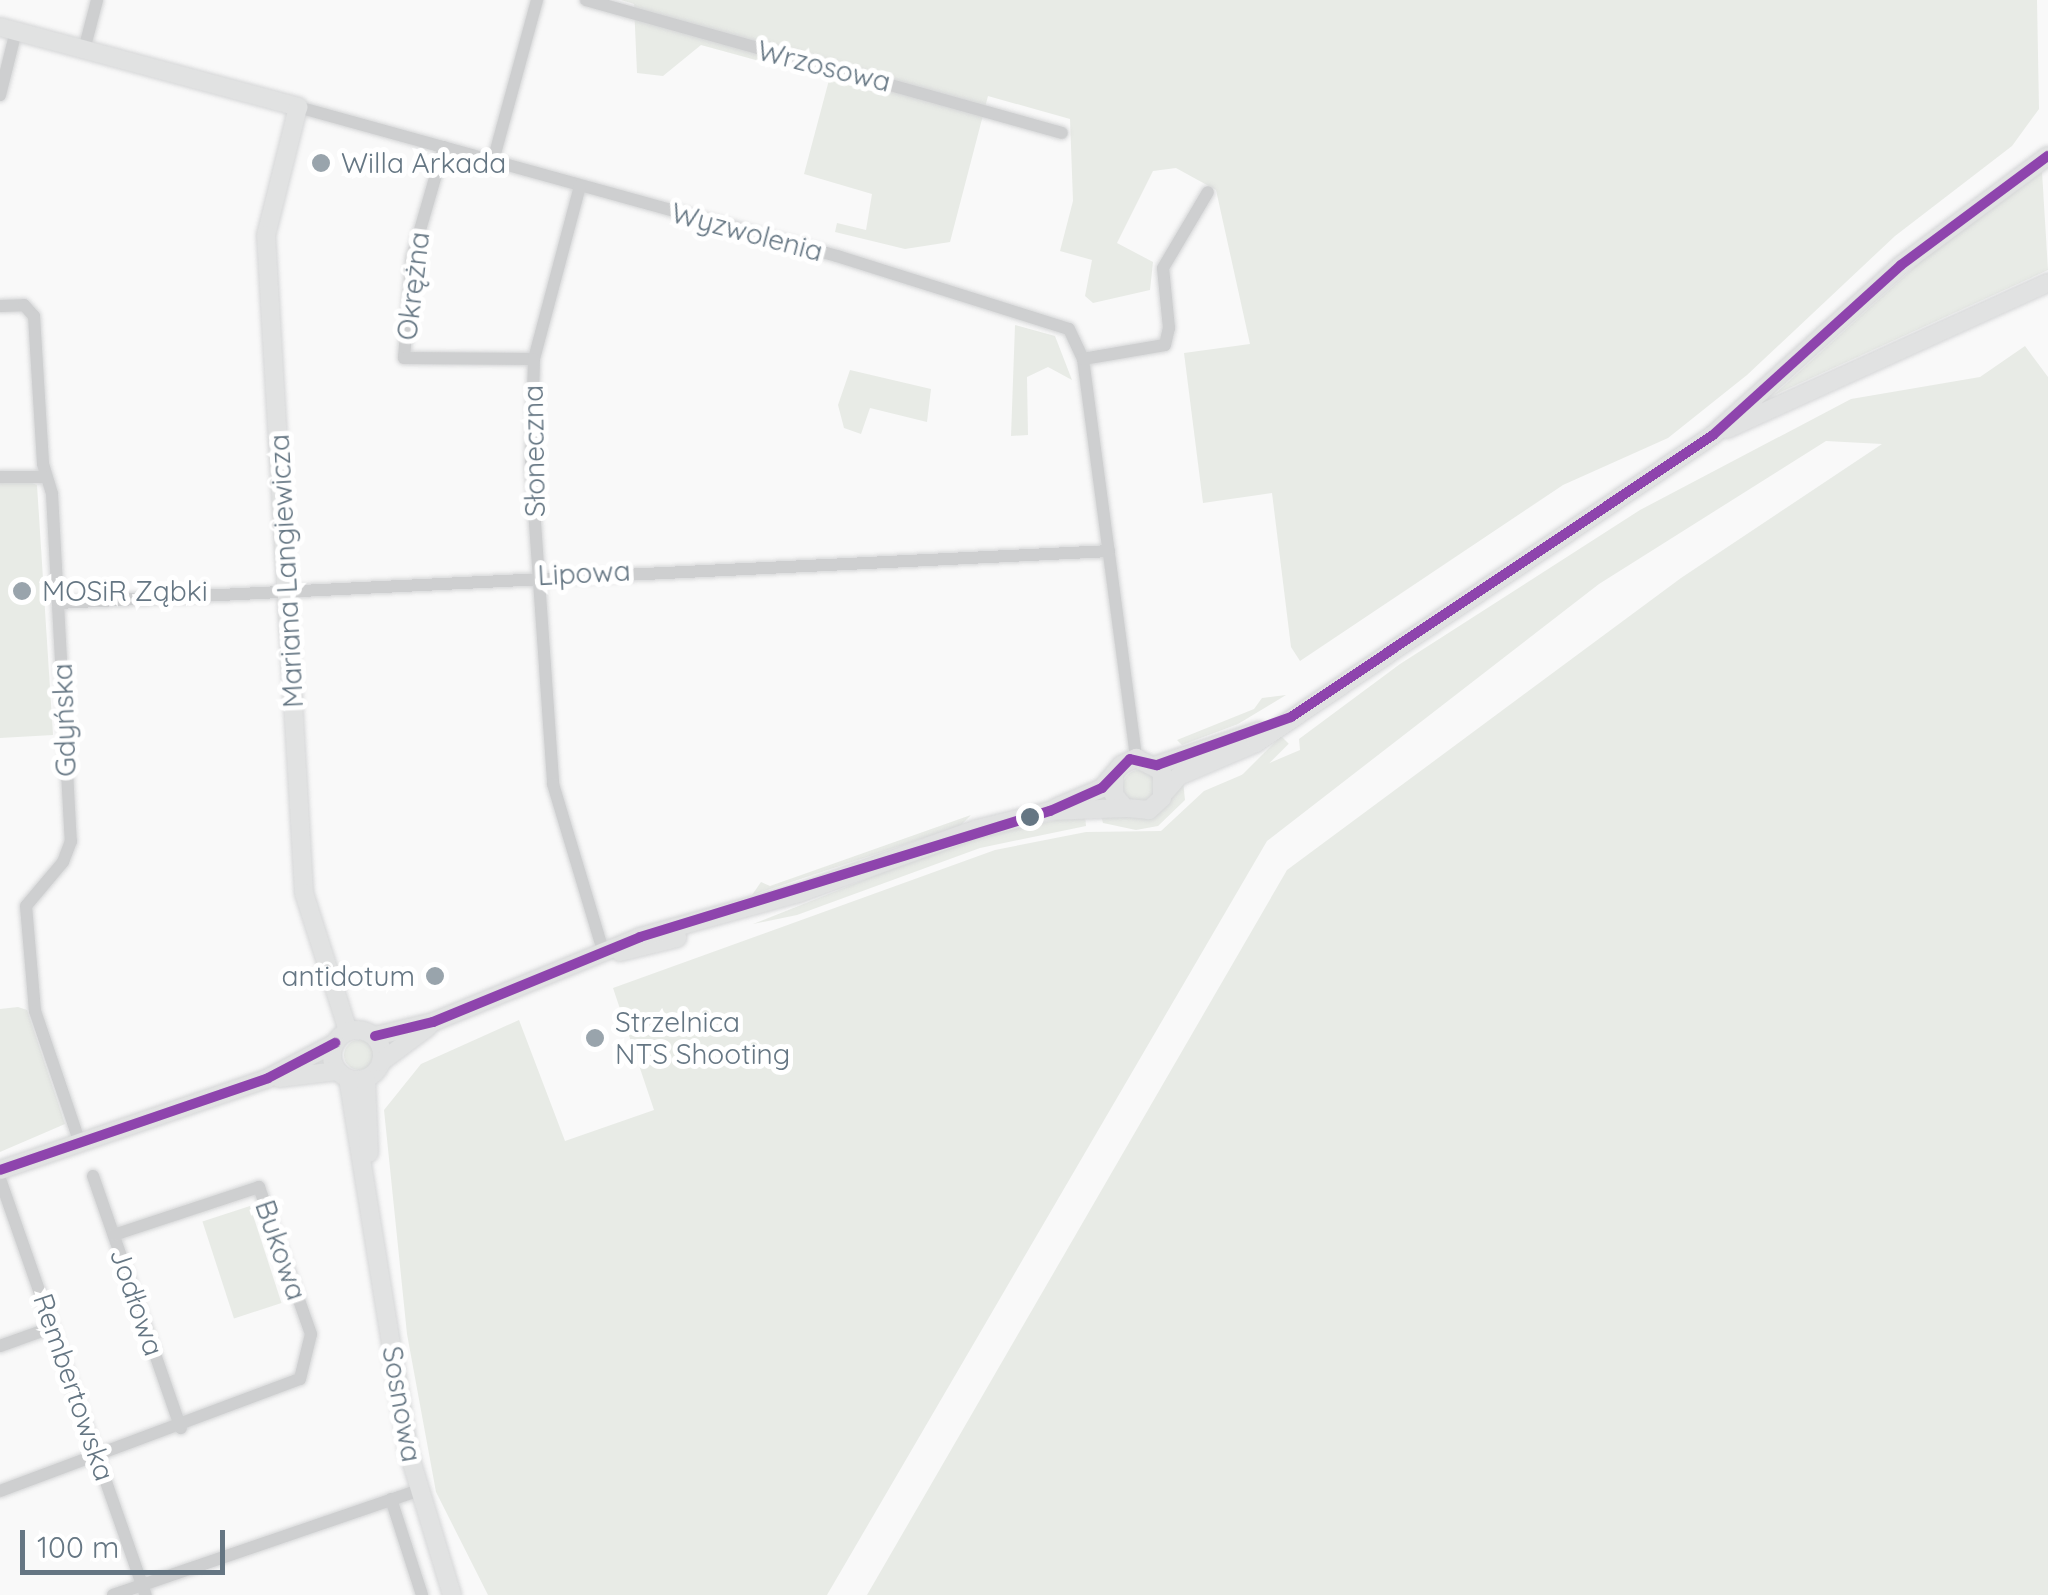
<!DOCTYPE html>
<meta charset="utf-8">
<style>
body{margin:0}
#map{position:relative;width:2048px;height:1595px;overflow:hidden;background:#f9f9f9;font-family:Quicksand,sans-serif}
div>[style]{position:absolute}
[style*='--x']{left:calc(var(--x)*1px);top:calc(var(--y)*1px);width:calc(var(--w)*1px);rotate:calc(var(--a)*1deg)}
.green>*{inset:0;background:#e8ebe6;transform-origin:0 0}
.round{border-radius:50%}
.roads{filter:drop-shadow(0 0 2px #d5d6d7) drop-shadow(0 0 2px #d5d6d7)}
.street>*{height:12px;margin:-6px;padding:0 6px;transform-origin:6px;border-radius:6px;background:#cecfd0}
.secondary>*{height:18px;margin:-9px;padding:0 9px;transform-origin:9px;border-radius:9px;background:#e1e2e2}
.secondary>.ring{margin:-9px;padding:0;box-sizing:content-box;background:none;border:18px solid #e1e2e2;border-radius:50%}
.bus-1>*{height:10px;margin:-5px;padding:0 5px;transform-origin:5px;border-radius:5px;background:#8e44ad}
.dots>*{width:28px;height:28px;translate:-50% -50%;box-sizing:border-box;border:5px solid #fff;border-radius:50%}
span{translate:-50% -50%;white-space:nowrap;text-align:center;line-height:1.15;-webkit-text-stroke:10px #fff;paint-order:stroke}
.street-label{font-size:28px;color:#657683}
.poi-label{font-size:28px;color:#657683}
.left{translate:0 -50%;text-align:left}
.right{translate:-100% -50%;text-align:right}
.scale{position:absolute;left:20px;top:1530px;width:205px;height:45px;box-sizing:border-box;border:5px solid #657683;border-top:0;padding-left:12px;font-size:30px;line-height:35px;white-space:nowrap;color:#657683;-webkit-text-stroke:8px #fff;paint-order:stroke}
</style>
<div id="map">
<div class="green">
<div style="clip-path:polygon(621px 0,2037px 0,2039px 109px,2012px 146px,1895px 236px,1747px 375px,1668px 438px,1563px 485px,1300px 661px,1291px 647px,1272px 493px,1203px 503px,1184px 353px,1250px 344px,1216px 190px,1176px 168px,1153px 171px,1117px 243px,1153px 262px,1150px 290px,1093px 303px,1085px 296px,1092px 260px,1060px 251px,1073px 201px,1070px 119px,988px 96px,950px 242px,905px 249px,835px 232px,837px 223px,866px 230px,872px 194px,804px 174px,829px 80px,701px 45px,663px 76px,637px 73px,634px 4px)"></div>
<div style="clip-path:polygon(2042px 172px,2048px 270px,1774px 395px,1921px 261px)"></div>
<div style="clip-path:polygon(1015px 325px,1055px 336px,1072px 380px,1048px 367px,1027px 377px,1028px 435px,1011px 436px)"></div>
<div style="clip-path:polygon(2025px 346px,2048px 377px,2048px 1595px,867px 1595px,1287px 870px,1681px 578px,1882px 444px,1826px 441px,1599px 584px,1267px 841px,827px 1595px,488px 1595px,436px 1492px,407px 1334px,384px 1110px,421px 1064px,519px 1020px,565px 1141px,654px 1110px,613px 988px,995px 850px,1086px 832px,1161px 831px,1204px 791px,1300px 750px,1299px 739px,1400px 664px,1640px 510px,1851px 399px,1980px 377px)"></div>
<div style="clip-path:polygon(850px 370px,931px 389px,927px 422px,870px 408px,861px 434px,844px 428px,838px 405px)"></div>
<div style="clip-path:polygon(20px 478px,37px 485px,53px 735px,0 738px,0 479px)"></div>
<div style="clip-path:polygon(1286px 695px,1238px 724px,1182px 745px,1177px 740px,1254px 709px,1262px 698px)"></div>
<div style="left:1281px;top:736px;width:11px;height:93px;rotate:45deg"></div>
<div class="round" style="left:1123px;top:770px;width:32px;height:32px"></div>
<div style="clip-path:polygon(1183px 781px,1185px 800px,1158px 826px,1136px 830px,1103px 823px,1100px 812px,1150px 818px)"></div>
<div style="clip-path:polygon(1085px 814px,1086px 826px,980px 848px,797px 915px,753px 924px,967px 839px)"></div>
<div style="clip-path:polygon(971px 815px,960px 826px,752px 895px,761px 882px,770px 886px)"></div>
<div style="clip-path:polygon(18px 1007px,27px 1010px,65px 1124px,0 1152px,0 1009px)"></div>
<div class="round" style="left:344px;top:1040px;width:30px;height:30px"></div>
<div style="left:250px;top:1206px;width:102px;height:50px;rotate:72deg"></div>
</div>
<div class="roads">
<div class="street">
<div style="--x:586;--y:0;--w:494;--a:15.6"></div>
<div style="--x:84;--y:50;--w:52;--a:-75.4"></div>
<div style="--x:0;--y:95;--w:66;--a:-76"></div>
<div style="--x:298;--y:107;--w:559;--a:15.45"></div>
<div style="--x:837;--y:256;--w:243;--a:17.5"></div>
<div style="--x:1069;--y:329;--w:33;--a:65"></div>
<div style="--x:1083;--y:359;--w:403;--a:82.4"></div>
<div style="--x:444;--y:147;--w:116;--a:106.1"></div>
<div style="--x:412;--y:258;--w:100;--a:94.6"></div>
<div style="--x:404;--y:358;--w:130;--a:0.4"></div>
<div style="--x:493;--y:161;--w:167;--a:-74.7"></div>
<div style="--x:580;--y:186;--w:179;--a:104.9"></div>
<div style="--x:534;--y:359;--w:107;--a:91.6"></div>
<div style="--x:531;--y:466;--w:319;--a:86"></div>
<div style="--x:553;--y:784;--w:177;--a:73.3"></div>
<div style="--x:0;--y:306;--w:24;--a:-2"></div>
<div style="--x:24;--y:305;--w:15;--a:48"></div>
<div style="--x:34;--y:316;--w:148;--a:86.5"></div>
<div style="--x:43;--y:464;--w:31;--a:73"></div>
<div style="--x:52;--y:494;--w:348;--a:86.9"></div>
<div style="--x:71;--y:841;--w:22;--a:111"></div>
<div style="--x:63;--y:862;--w:57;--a:130.1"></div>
<div style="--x:26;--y:906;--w:105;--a:85.1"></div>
<div style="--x:35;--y:1011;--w:139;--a:71.2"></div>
<div style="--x:1083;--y:359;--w:83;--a:-9.7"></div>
<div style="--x:1165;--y:345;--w:17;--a:-77"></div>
<div style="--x:1169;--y:328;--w:60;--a:-95.7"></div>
<div style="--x:1163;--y:268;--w:88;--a:-59.4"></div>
<div style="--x:0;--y:477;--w:46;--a:0"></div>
<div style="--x:58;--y:603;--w:1052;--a:-2.83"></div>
<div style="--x:93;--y:1176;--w:267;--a:70.8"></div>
<div style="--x:0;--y:1179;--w:441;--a:70.7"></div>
<div style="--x:0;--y:1346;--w:56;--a:-19.7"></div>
<div style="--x:0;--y:1491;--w:320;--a:-20.5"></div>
<div style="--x:300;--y:1379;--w:46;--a:-76.3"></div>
<div style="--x:311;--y:1334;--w:156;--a:-109.5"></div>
<div style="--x:259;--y:1187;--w:153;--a:161.7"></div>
<div style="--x:391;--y:1499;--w:101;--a:72.1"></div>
<div style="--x:113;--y:1595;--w:321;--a:-18.9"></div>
</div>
<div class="secondary">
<div style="--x:0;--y:27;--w:309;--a:15"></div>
<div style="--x:298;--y:107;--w:132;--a:104"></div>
<div style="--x:266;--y:235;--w:659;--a:86.69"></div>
<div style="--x:304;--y:893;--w:145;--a:72.3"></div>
<div style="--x:1727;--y:429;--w:353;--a:-24.5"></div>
<div style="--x:1157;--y:765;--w:108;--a:-18.4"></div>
<div style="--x:1165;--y:792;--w:21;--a:-49"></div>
<div style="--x:1179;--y:776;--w:84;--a:-23.2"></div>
<div style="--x:1256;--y:743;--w:551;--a:-33.98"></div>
<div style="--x:1713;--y:435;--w:253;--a:-42.1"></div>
<div style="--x:1901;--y:265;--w:183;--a:-36.6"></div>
<div style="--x:1055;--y:808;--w:51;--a:-23.1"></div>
<div style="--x:1102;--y:788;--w:30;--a:-50"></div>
<div style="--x:1121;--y:765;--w:17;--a:-25"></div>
<div style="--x:1136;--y:758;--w:29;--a:27"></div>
<div style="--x:1162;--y:771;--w:27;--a:90"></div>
<div style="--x:1162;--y:798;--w:18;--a:137"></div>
<div style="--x:1149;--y:810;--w:24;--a:-175"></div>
<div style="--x:1125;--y:808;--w:17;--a:-130"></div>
<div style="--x:1114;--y:795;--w:20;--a:-90"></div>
<div style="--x:620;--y:952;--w:59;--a:-13.8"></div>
<div class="ring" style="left:332px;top:1030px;width:32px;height:32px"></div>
<div style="--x:375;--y:1036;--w:60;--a:-13.6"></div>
<div style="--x:433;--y:1022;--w:224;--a:-22.3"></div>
<div style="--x:640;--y:937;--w:165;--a:-15.5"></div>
<div style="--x:799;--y:893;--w:189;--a:-19.8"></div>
<div style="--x:977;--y:829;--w:75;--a:-13.9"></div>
<div style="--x:1050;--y:811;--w:75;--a:-2.3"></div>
<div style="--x:381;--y:1062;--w:59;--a:-36.7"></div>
<div style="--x:279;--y:1078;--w:59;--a:-6.8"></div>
<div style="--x:348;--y:1078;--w:377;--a:80.8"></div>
<div style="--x:408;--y:1450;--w:152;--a:73.1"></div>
<div style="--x:366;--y:1079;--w:74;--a:87.7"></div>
<div style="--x:0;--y:1170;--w:283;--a:-18.9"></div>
<div style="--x:268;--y:1078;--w:76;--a:-27.6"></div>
</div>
</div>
<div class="bus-1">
<div style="--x:1157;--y:765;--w:142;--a:-19.7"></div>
<div style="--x:1291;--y:717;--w:508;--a:-33.75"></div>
<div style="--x:1713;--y:435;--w:253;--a:-42.1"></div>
<div style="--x:1901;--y:265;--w:183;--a:-36.6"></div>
<div style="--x:375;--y:1036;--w:60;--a:-13.6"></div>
<div style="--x:433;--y:1022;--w:224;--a:-22.3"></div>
<div style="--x:640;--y:937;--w:429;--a:-17.1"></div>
<div style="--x:1050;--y:811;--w:57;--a:-23.9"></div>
<div style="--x:1102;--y:788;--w:40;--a:-46"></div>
<div style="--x:1130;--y:759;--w:28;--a:13"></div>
<div style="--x:0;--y:1170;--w:283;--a:-18.9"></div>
<div style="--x:268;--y:1078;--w:76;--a:-27.6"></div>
</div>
<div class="dots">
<div style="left:321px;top:163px;background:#99a4ac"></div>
<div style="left:22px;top:591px;background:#99a4ac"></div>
<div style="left:1030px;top:817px;background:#657683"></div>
<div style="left:435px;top:976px;background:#99a4ac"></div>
<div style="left:595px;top:1038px;background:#99a4ac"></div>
</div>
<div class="street-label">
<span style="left:824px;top:66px;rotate:14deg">Wrzosowa</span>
<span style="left:747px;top:232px;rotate:15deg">Wyzwolenia</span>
<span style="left:413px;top:286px;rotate:-83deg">Okrężna</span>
<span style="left:534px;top:451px;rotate:-91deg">Słoneczna</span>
<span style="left:286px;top:571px;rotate:-93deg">Mariana Langiewicza</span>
<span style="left:584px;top:573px;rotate:-3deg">Lipowa</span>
<span style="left:64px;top:720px;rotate:-92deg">Gdyńska</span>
<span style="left:281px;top:1250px;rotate:71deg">Bukowa</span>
<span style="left:137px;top:1302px;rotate:71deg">Jodłowa</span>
<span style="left:74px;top:1387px;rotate:71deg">Rembertowska</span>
<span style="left:402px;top:1404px;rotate:80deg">Sosnowa</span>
</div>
<div class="poi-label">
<span class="left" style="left:341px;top:163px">Willa Arkada</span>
<span class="left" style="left:42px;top:591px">MOSiR Ząbki</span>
<span class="right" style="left:415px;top:976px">antidotum</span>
<span class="left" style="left:615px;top:1038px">Strzelnica<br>NTS Shooting</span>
</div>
<div class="scale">100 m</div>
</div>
